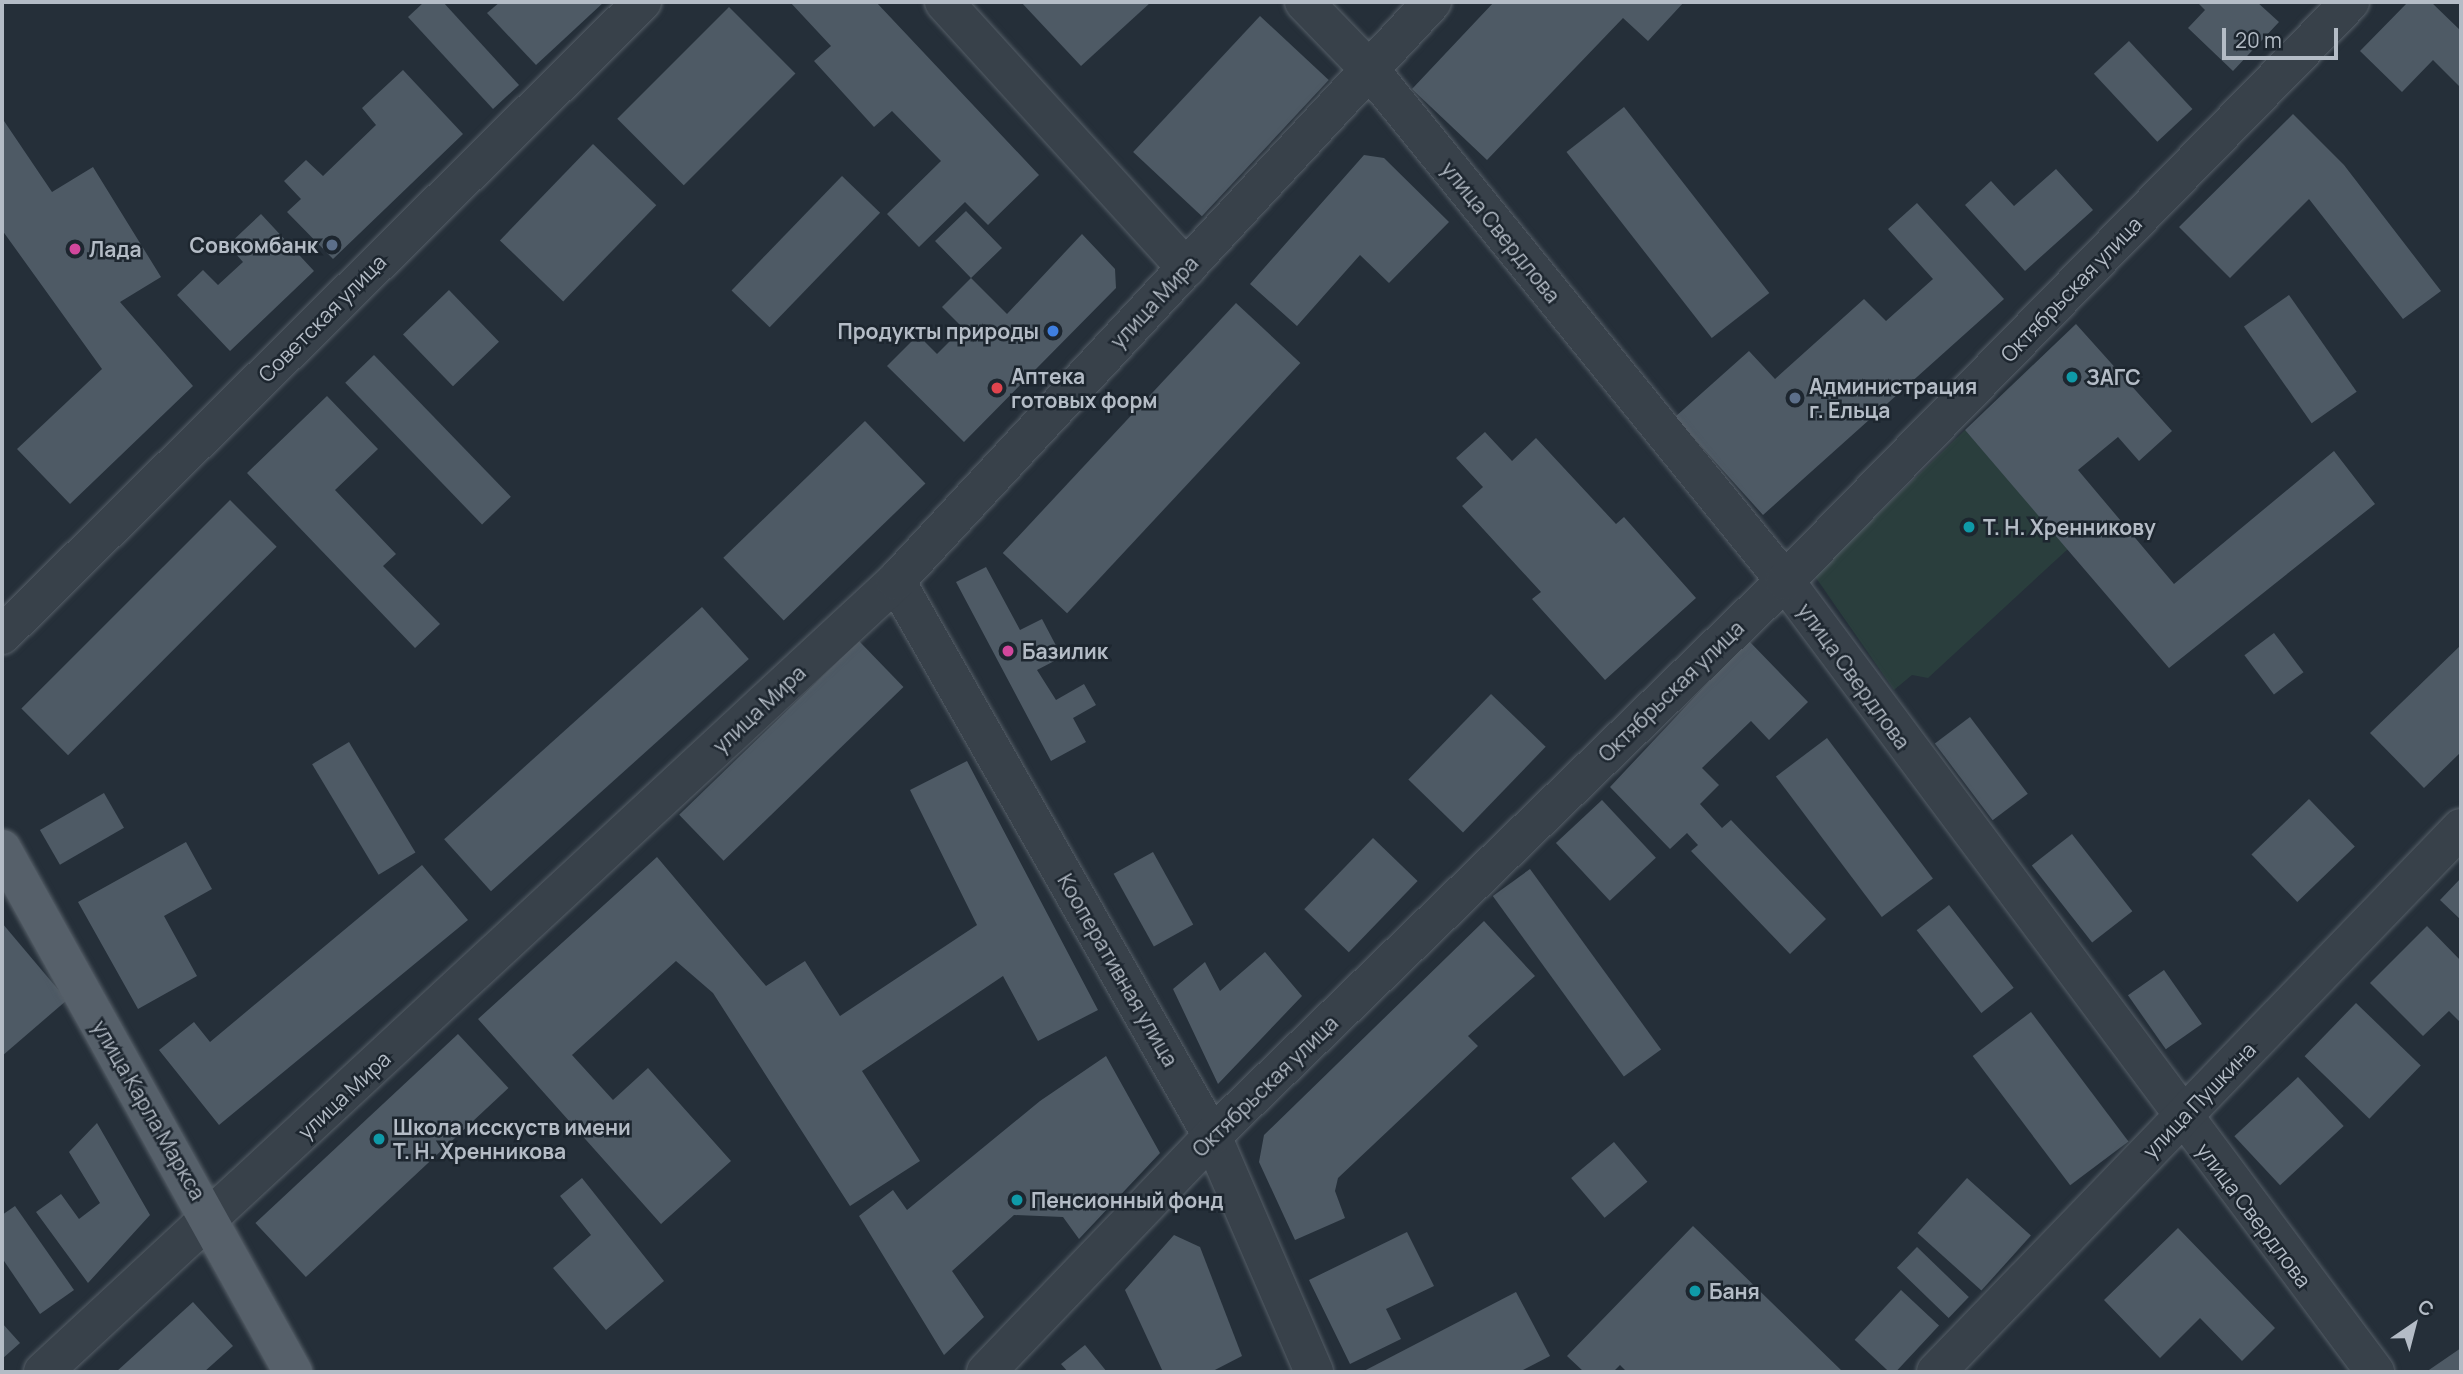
<!DOCTYPE html>
<meta charset="utf-8">
<style>
body{margin:0}
#map{position:relative;width:2463px;height:1374px;overflow:hidden;background:#252f39;font-family:Manrope,sans-serif}
div>[style]{position:absolute}
[style*='--x']{left:calc(var(--x)*1px);top:calc(var(--y)*1px);width:calc(var(--w)*1px);rotate:calc(var(--a)*1deg)}
.green>*{inset:0;background:#2a3e3d}
.building>*{inset:0;background:#4e5a65;transform-origin:0 0}
.roads{filter:drop-shadow(0 0 2px #565f68) drop-shadow(0 0 2px #565f68)}
.minor>*{height:38px;margin:-19px;padding:0 19px;transform-origin:19px;border-radius:19px;background:#38414a}
.major>*{height:38px;margin:-19px;padding:0 19px;transform-origin:19px;border-radius:19px;background:#56606a}
.dots>*{width:19px;height:19px;translate:-50% -50%;box-sizing:border-box;border:4px solid #1d262f;border-radius:50%}
span{translate:-50% -50%;white-space:nowrap;text-align:center;line-height:1.15;-webkit-text-stroke:5px #1d262f;paint-order:stroke}
.street-label{font-size:21px;color:#b4bcc6}
.poi-label{font-size:21px;color:#b4bcc6;font-weight:700}
.right{translate:-100% -50%;text-align:right}
.left{translate:0 -50%;text-align:left}
.frame{position:absolute;inset:0;border:4px solid #b4bcc6;pointer-events:none}
.north{position:absolute;left:2379px;top:1290px;width:70px;height:70px;-webkit-text-stroke:5px #1d262f;paint-order:stroke;rotate:35deg;font-size:19px;font-weight:700;line-height:28px;text-align:center;color:#b4bcc6}
.north::after{content:'';display:block;margin:auto;width:24px;height:32px;background:#b4bcc6;clip-path:polygon(50% 0,100% 100%,50% 72%,0 100%)}
.scale{position:absolute;left:2222px;top:28px;width:116px;height:32px;box-sizing:border-box;border:4px solid #b4bcc6;border-top:0;padding-left:9px;font-size:21px;line-height:24px;white-space:nowrap;color:#b4bcc6;-webkit-text-stroke:5px #1d262f;paint-order:stroke}
</style>
<div id="map">
<div class="green">
<div style="clip-path:polygon(1965px 430px,2069px 548px,1928px 678px,1912px 675px,1894px 690px,1814px 575px)"></div>
</div>
<div class="building">
<div style="clip-path:polygon(424px 2px,443px 2px,519px 85px,493px 109px,408px 17px)"></div>
<div style="clip-path:polygon(500px 2px,604px 2px,536px 65px,487px 13px)"></div>
<div style="clip-path:polygon(790px 2px,876px 2px,1039px 175px,988px 225px,965px 202px,919px 247px,887px 214px,941px 161px,892px 111px,874px 127px,814px 61px,831px 46px)"></div>
<div style="clip-path:polygon(1021px 2px,1151px 2px,1081px 66px)"></div>
<div style="clip-path:polygon(1494px 2px,1684px 2px,1648px 41px,1623px 18px,1487px 160px,1412px 89px)"></div>
<div style="clip-path:polygon(2197px 2px,2257px 2px,2279px 22px,2233px 71px,2188px 28px,2205px 10px)"></div>
<div style="clip-path:polygon(2408px 2px,2431px 2px,2461px 31px,2461px 88px,2433px 60px,2402px 92px,2360px 51px)"></div>
<div style="left:729px;top:7px;width:94px;height:158px;rotate:45deg"></div>
<div style="left:1260px;top:16px;width:94px;height:186px;rotate:43deg"></div>
<div style="left:2129px;top:41px;width:93px;height:48px;rotate:47deg"></div>
<div style="clip-path:polygon(403px 70px,463px 134px,333px 259px,287px 212px,301px 199px,284px 181px,306px 160px,323px 176px,376px 125px,362px 108px)"></div>
<div style="left:1624px;top:107px;width:236px;height:73px;rotate:52deg"></div>
<div style="clip-path:polygon(2293px 114px,2344px 165px,2441px 291px,2403px 319px,2309px 199px,2230px 278px,2179px 227px)"></div>
<div style="clip-path:polygon(2px 118px,52px 192px,93px 167px,161px 277px,120px 302px,193px 386px,70px 504px,17px 449px,102px 369px,2px 230px)"></div>
<div style="left:593px;top:144px;width:88px;height:134px;rotate:44deg"></div>
<div style="clip-path:polygon(1364px 155px,1384px 158px,1449px 222px,1389px 283px,1360px 255px,1297px 326px,1250px 284px)"></div>
<div style="clip-path:polygon(2056px 169px,2093px 210px,2025px 271px,1965px 205px,1991px 181px,2014px 206px)"></div>
<div style="left:842px;top:176px;width:53px;height:159px;rotate:44deg"></div>
<div style="clip-path:polygon(1917px 203px,2004px 299px,1763px 515px,1675px 417px,1749px 351px,1775px 379px,1864px 299px,1886px 321px,1933px 279px,1888px 229px)"></div>
<div style="clip-path:polygon(966px 211px,1002px 248px,971px 278px,1007px 314px,1082px 234px,1115px 269px,1116px 288px,964px 442px,887px 366px,918px 335px,937px 354px,963px 328px,942px 307px,971px 278px,935px 241px)"></div>
<div style="clip-path:polygon(261px 214px,314px 271px,230px 351px,177px 295px,203px 270px,218px 285px,243px 262px,228px 245px)"></div>
<div style="left:449px;top:290px;width:72px;height:64px;rotate:46deg"></div>
<div style="left:2289px;top:295px;width:118px;height:55px;rotate:55deg"></div>
<div style="left:1236px;top:303px;width:88px;height:342px;rotate:43deg"></div>
<div style="clip-path:polygon(2076px 324px,2172px 431px,2139px 461px,2118px 437px,2078px 470px,2174px 584px,2334px 451px,2375px 504px,2169px 668px,1965px 430px)"></div>
<div style="left:374px;top:355px;width:197px;height:40px;rotate:46deg"></div>
<div style="clip-path:polygon(327px 396px,378px 449px,335px 490px,396px 554px,383px 566px,440px 624px,415px 648px,247px 473px)"></div>
<div style="left:865px;top:421px;width:87px;height:197px;rotate:46deg"></div>
<div style="clip-path:polygon(1485px 432px,1512px 461px,1536px 438px,1616px 524px,1624px 517px,1696px 598px,1605px 680px,1532px 599px,1541px 592px,1462px 506px,1483px 487px,1456px 458px)"></div>
<div style="left:230px;top:500px;width:66px;height:295px;rotate:45deg"></div>
<div style="clip-path:polygon(986px 567px,1020px 630px,1042px 619px,1062px 657px,1037px 670px,1056px 700px,1084px 684px,1096px 705px,1073px 718px,1086px 742px,1051px 761px,956px 582px)"></div>
<div style="left:702px;top:607px;width:70px;height:347px;rotate:48deg"></div>
<div style="left:2274px;top:633px;width:49px;height:37px;rotate:53deg"></div>
<div style="clip-path:polygon(1748px 640px,1808px 702px,1769px 740px,1751px 721px,1702px 768px,1719px 785px,1700px 804px,1722px 828px,1731px 820px,1826px 919px,1790px 954px,1691px 851px,1698px 845px,1687px 833px,1670px 849px,1610px 787px)"></div>
<div style="left:859px;top:641px;width:64px;height:250px;rotate:46deg"></div>
<div style="clip-path:polygon(2461px 645px,2461px 752px,2424px 788px,2370px 733px)"></div>
<div style="left:1491px;top:694px;width:76px;height:119px;rotate:44deg"></div>
<div style="left:1970px;top:717px;width:96px;height:44px;rotate:53deg"></div>
<div style="left:1827px;top:738px;width:176px;height:64px;rotate:53deg"></div>
<div style="left:349px;top:742px;width:129px;height:43px;rotate:59deg"></div>
<div style="clip-path:polygon(967px 761px,1098px 1010px,1038px 1041px,1003px 976px,862px 1071px,920px 1161px,850px 1206px,713px 993px,676px 961px,572px 1055px,613px 1100px,648px 1068px,731px 1161px,661px 1224px,478px 1019px,657px 857px,766px 986px,805px 961px,840px 1016px,977px 925px,910px 790px)"></div>
<div style="left:104px;top:793px;width:40px;height:74px;rotate:60deg"></div>
<div style="left:2309px;top:799px;width:66px;height:80px;rotate:46deg"></div>
<div style="left:1602px;top:800px;width:79px;height:63px;rotate:47deg"></div>
<div style="left:2072px;top:834px;width:98px;height:51px;rotate:52deg"></div>
<div style="left:1373px;top:838px;width:62px;height:99px;rotate:44deg"></div>
<div style="clip-path:polygon(186px 842px,212px 889px,164px 916px,197px 976px,138px 1009px,78px 902px)"></div>
<div style="left:1153px;top:852px;width:83px;height:45px;rotate:61deg"></div>
<div style="clip-path:polygon(422px 865px,468px 920px,219px 1125px,159px 1050px,194px 1022px,210px 1042px)"></div>
<div style="left:1530px;top:869px;width:223px;height:46px;rotate:54deg"></div>
<div style="clip-path:polygon(2461px 878px,2461px 920px,2440px 900px)"></div>
<div style="left:1949px;top:905px;width:105px;height:41px;rotate:52deg"></div>
<div style="clip-path:polygon(1484px 921px,1535px 976px,1468px 1036px,1478px 1046px,1338px 1178px,1335px 1191px,1345px 1218px,1295px 1240px,1259px 1162px,1264px 1135px)"></div>
<div style="clip-path:polygon(2px 923px,67px 1000px,2px 1056px)"></div>
<div style="clip-path:polygon(2427px 926px,2461px 961px,2461px 1023px,2449px 1011px,2423px 1036px,2370px 983px)"></div>
<div style="clip-path:polygon(1265px 952px,1302px 996px,1218px 1084px,1173px 989px,1205px 962px,1220px 991px)"></div>
<div style="left:2164px;top:970px;width:66px;height:44px;rotate:55deg"></div>
<div style="left:2356px;top:1003px;width:90px;height:74px;rotate:44deg"></div>
<div style="left:2031px;top:1012px;width:162px;height:73px;rotate:53deg"></div>
<div style="left:458px;top:1034px;width:74px;height:277px;rotate:47deg"></div>
<div style="clip-path:polygon(1106px 1056px,1160px 1153px,1079px 1239px,1063px 1217px,1014px 1215px,952px 1271px,984px 1317px,944px 1355px,859px 1216px,893px 1190px,907px 1210px,1040px 1101px)"></div>
<div style="left:2298px;top:1077px;width:67px;height:87px;rotate:47deg"></div>
<div style="clip-path:polygon(97px 1123px,150px 1215px,88px 1283px,36px 1212px,61px 1194px,79px 1219px,100px 1203px,69px 1152px)"></div>
<div style="left:1614px;top:1142px;width:52px;height:56px;rotate:50deg"></div>
<div style="clip-path:polygon(582px 1178px,664px 1281px,606px 1330px,553px 1268px,591px 1235px,560px 1196px)"></div>
<div style="left:1967px;top:1178px;width:86px;height:74px;rotate:42deg"></div>
<div style="clip-path:polygon(15px 1206px,74px 1290px,40px 1314px,2px 1258px,2px 1215px)"></div>
<div style="clip-path:polygon(1693px 1226px,1843px 1372px,1627px 1372px,1620px 1365px,1613px 1372px,1584px 1372px,1567px 1356px)"></div>
<div style="clip-path:polygon(2178px 1228px,2275px 1328px,2242px 1361px,2200px 1318px,2160px 1358px,2104px 1300px)"></div>
<div style="clip-path:polygon(1407px 1232px,1434px 1286px,1386px 1309px,1401px 1339px,1350px 1364px,1309px 1280px)"></div>
<div style="clip-path:polygon(1174px 1235px,1200px 1247px,1242px 1356px,1211px 1372px,1163px 1372px,1125px 1290px)"></div>
<div style="left:1917px;top:1247px;width:72px;height:29px;rotate:44deg"></div>
<div style="left:1901px;top:1290px;width:52px;height:68px;rotate:43deg"></div>
<div style="clip-path:polygon(1516px 1292px,1550px 1356px,1519px 1372px,1362px 1372px)"></div>
<div style="clip-path:polygon(193px 1302px,233px 1346px,204px 1372px,116px 1372px)"></div>
<div style="clip-path:polygon(2px 1323px,20px 1343px,2px 1359px)"></div>
<div style="clip-path:polygon(1085px 1345px,1107px 1372px,1068px 1372px,1061px 1364px)"></div>
<div style="clip-path:polygon(2461px 1348px,2461px 1372px,2426px 1372px)"></div>
</div>
<div class="roads">
<div class="minor">
<div style="--x:944;--y:2;--w:360;--a:47.7"></div>
<div style="--x:1304;--y:2;--w:95;--a:45.9"></div>
<div style="--x:1370;--y:70;--w:658;--a:50.92"></div>
<div style="--x:1785;--y:581;--w:987;--a:53.28"></div>
<div style="--x:896;--y:581;--w:639;--a:60.34"></div>
<div style="--x:1212;--y:1136;--w:257;--a:66.6"></div>
<div style="--x:2;--y:635;--w:900;--a:-44.68"></div>
<div style="--x:43;--y:1372;--w:1163;--a:-42.84"></div>
<div style="--x:896;--y:581;--w:789;--a:-47.21"></div>
<div style="--x:986;--y:1372;--w:327;--a:-46.2"></div>
<div style="--x:1212;--y:1136;--w:798;--a:-44.09"></div>
<div style="--x:1785;--y:581;--w:809;--a:-45.7"></div>
<div style="--x:1936;--y:1372;--w:756;--a:-46.02"></div>
</div>
<div class="major">
<div style="--x:2;--y:849;--w:599;--a:60.91"></div>
</div>
</div>
<div class="dots">
<div style="left:332px;top:245px;background:#5c6f8a"></div>
<div style="left:75px;top:249px;background:#d1479c"></div>
<div style="left:1053px;top:331px;background:#3f7fe0"></div>
<div style="left:2072px;top:377px;background:#0f9aa8"></div>
<div style="left:997px;top:388px;background:#e0444e"></div>
<div style="left:1795px;top:398px;background:#5c6f8a"></div>
<div style="left:1969px;top:527px;background:#0f9aa8"></div>
<div style="left:1008px;top:651px;background:#d1479c"></div>
<div style="left:379px;top:1139px;background:#0f9aa8"></div>
<div style="left:1017px;top:1200px;background:#0f9aa8"></div>
<div style="left:1695px;top:1291px;background:#0f9aa8"></div>
</div>
<div class="street-label">
<span style="left:1501px;top:232px;rotate:51deg">улица Свердлова</span>
<span style="left:2071px;top:289px;rotate:-46deg">Октябрьская улица</span>
<span style="left:1154px;top:302px;rotate:-47deg">улица Мира</span>
<span style="left:322px;top:318px;rotate:-45deg">Советская улица</span>
<span style="left:1854px;top:676px;rotate:54deg">улица Свердлова</span>
<span style="left:1671px;top:691px;rotate:-44deg">Октябрьская улица</span>
<span style="left:759px;top:709px;rotate:-43deg">улица Мира</span>
<span style="left:1118px;top:970px;rotate:60deg">Кооперативная улица</span>
<span style="left:1265px;top:1086px;rotate:-44deg">Октябрьская улица</span>
<span style="left:344px;top:1095px;rotate:-43deg">улица Мира</span>
<span style="left:2199px;top:1100px;rotate:-46deg">улица Пушкина</span>
<span style="left:149px;top:1110px;rotate:60deg">улица Карла Маркса</span>
<span style="left:2254px;top:1215px;rotate:53deg">улица Свердлова</span>
</div>
<div class="poi-label">
<span class="right" style="left:318px;top:245px">Совкомбанк</span>
<span class="left" style="left:89px;top:249px">Лада</span>
<span class="right" style="left:1039px;top:331px">Продукты природы</span>
<span class="left" style="left:1011px;top:388px">Аптека<br>готовых форм</span>
<span class="left" style="left:2086px;top:377px">ЗАГС</span>
<span class="left" style="left:1809px;top:398px">Администрация<br>г. Ельца</span>
<span class="left" style="left:1983px;top:527px">Т. Н. Хренникову</span>
<span class="left" style="left:1022px;top:651px">Базилик</span>
<span class="left" style="left:393px;top:1139px">Школа исскуств имени<br>Т. Н. Хренникова</span>
<span class="left" style="left:1031px;top:1200px">Пенсионный фонд</span>
<span class="left" style="left:1709px;top:1291px">Баня</span>
</div>
<div class="frame"></div>
<div class="north">С</div>
<div class="scale">20 m</div>
</div>
